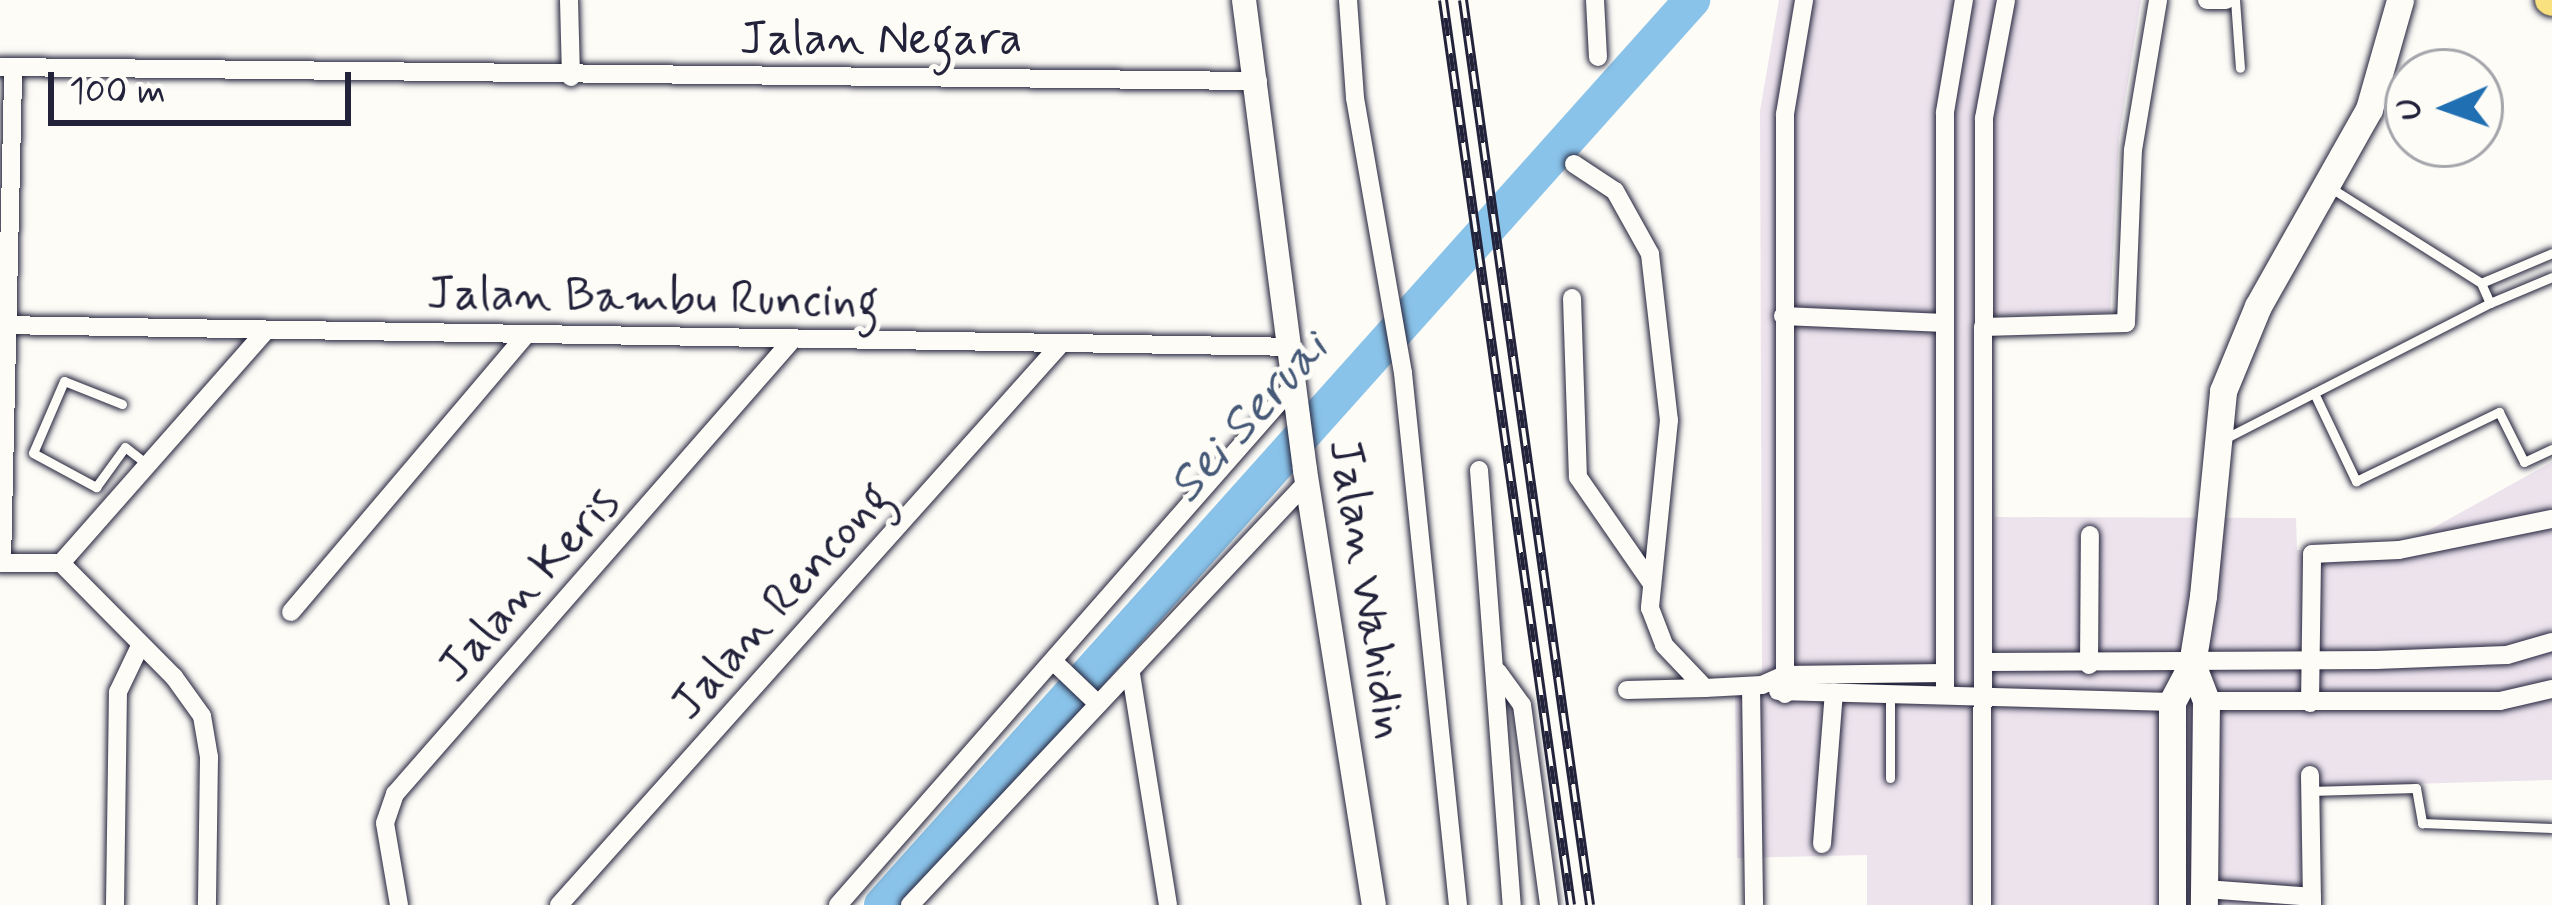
<!DOCTYPE html>
<style>
body{margin:0}
#map{position:relative;width:2552px;height:905px;overflow:hidden;background:#fdfcf7;font-family:Mynerve,sans-serif}
div>[style]{position:absolute}
[style*='--x']{left:calc(var(--x)*1px);top:calc(var(--y)*1px);width:calc(var(--w)*1px);rotate:calc(var(--a)*1deg)}
.built>*{inset:0;background:#ece3ed}
.river>*{height:36px;margin:-18px;padding:0 18px;transform-origin:18px;border-radius:18px;background:#8ac3e9}
.roads{filter:drop-shadow(0 0 3px #22223b) drop-shadow(0 0 3px #22223b)}
.service>*{height:9px;margin:-4.5px;padding:0 4.5px;transform-origin:4.5px;border-radius:4.5px;background:#fdfcf7}
.minor>*{height:18px;margin:-9px;padding:0 9px;transform-origin:9px;border-radius:9px;background:#fdfcf7}
.tertiary>*{height:24px;margin:-12px;padding:0 12px;transform-origin:12px;border-radius:12px;background:#fdfcf7}
.secondary>*{height:27px;margin:-13.5px;padding:0 13.5px;transform-origin:13.5px;border-radius:13.5px;background:#fdfcf7}
.primary>*{height:30px;margin:-15px;padding:0 15px;transform-origin:15px;border-radius:15px;background:#fae180}
.rail>*{height:10px;margin-top:-5px;transform-origin:0;background:repeating-linear-gradient(90deg,#fdfcf7 0 18px,#22223b 0 36px);box-sizing:border-box;border-block:3px solid #22223b}
span{translate:-50% -50%;white-space:nowrap;text-align:center;line-height:1.15;-webkit-text-stroke:10px #fdfcf7;paint-order:stroke}
.street-label{font-size:48px;color:#22223b}
.water-label{font-size:51px;color:#465a78;font-style:italic}
.north{position:absolute;left:2384px;top:48px;width:120px;height:120px;box-sizing:border-box;background:#fdfcf7;border:3px solid #a5a5ac;border-radius:50%;rotate:268deg;font-size:33px;font-weight:700;line-height:48px;text-align:center;color:#22223b}
.north::after{content:'';display:block;margin:auto;width:42px;height:54px;background:#1f6fb2;clip-path:polygon(50% 0,100% 100%,50% 72%,0 100%)}
.scale{position:absolute;left:48px;top:72px;width:303px;height:54px;box-sizing:border-box;border:6px solid #22223b;border-top:0;padding-left:15px;font-size:36px;line-height:42px;white-space:nowrap;color:#22223b;-webkit-text-stroke:9px #fdfcf7;paint-order:stroke}
</style>
<div id="map">
<div class="built">
<div style="clip-path:polygon(1779px 0,2141px 0,2119px 138px,2110px 313px,1994px 316px,1995px 517px,2296px 518px,2297px 550px,2393px 550px,2552px 462px,2552px 780px,2302px 787px,2301px 905px,1867px 905px,1867px 855px,1737px 858px,1735px 678px,1762px 677px,1760px 111px)"></div>
</div>
<div class="river">
<div style="--x:882;--y:905;--w:1215;--a:-48.17"></div>
</div>
<div class="roads">
<div class="service">
<div style="--x:2235;--y:0;--w:68;--a:85.8"></div>
<div style="--x:2331;--y:188;--w:178;--a:32.3"></div>
<div style="--x:2481;--y:283;--w:77;--a:-22.9"></div>
<div style="--x:2481;--y:283;--w:22;--a:66"></div>
<div style="--x:2490;--y:303;--w:67;--a:-22.8"></div>
<div style="--x:2314;--y:393;--w:98;--a:64.5"></div>
<div style="--x:2356;--y:481;--w:159;--a:-25.8"></div>
<div style="--x:2499;--y:412;--w:56;--a:63.4"></div>
<div style="--x:2524;--y:462;--w:31;--a:-25"></div>
<div style="--x:122;--y:404;--w:62;--a:-158.4"></div>
<div style="--x:64;--y:381;--w:78;--a:113.3"></div>
<div style="--x:33;--y:453;--w:72;--a:28.4"></div>
<div style="--x:96;--y:487;--w:49;--a:-54.1"></div>
<div style="--x:125;--y:447;--w:28;--a:38"></div>
<div style="--x:2226;--y:438;--w:297;--a:-27.1"></div>
<div style="--x:1890;--y:778;--w:84;--a:-90"></div>
<div style="--x:2310;--y:791;--w:106;--a:-1.6"></div>
<div style="--x:2416;--y:788;--w:36;--a:80"></div>
<div style="--x:2422;--y:823;--w:130;--a:2.2"></div>
</div>
<div class="minor">
<div style="--x:569;--y:0;--w:77;--a:88.5"></div>
<div style="--x:1348;--y:0;--w:98;--a:85.9"></div>
<div style="--x:1355;--y:98;--w:279;--a:80.1"></div>
<div style="--x:1403;--y:373;--w:535;--a:84.1"></div>
<div style="--x:1595;--y:0;--w:57;--a:87"></div>
<div style="--x:2207;--y:0;--w:19;--a:0"></div>
<div style="--x:0;--y:67;--w:1258;--a:0.64"></div>
<div style="--x:1574;--y:164;--w:49;--a:33.4"></div>
<div style="--x:1615;--y:191;--w:72;--a:60.9"></div>
<div style="--x:1650;--y:254;--w:167;--a:83.5"></div>
<div style="--x:1669;--y:420;--w:189;--a:95.8"></div>
<div style="--x:1650;--y:608;--w:40;--a:69"></div>
<div style="--x:1664;--y:645;--w:59;--a:46.4"></div>
<div style="--x:1705;--y:688;--w:57;--a:-3"></div>
<div style="--x:1762;--y:685;--w:24;--a:-24"></div>
<div style="--x:1784;--y:675;--w:160;--a:-0.7"></div>
<div style="--x:1572;--y:298;--w:179;--a:88.1"></div>
<div style="--x:1578;--y:477;--w:130;--a:55.3"></div>
<div style="--x:1783;--y:316;--w:162;--a:2.5"></div>
<div style="--x:0;--y:325;--w:1293;--a:0.97"></div>
<div style="--x:1983;--y:327;--w:143;--a:-1.6"></div>
<div style="--x:2126;--y:323;--w:173;--a:-87.7"></div>
<div style="--x:2133;--y:150;--w:152;--a:-80.5"></div>
<div style="--x:1479;--y:470;--w:436;--a:85.7"></div>
<div style="--x:0;--y:563;--w:61;--a:0"></div>
<div style="--x:2;--y:563;--w:496;--a:-88.7"></div>
<div style="--x:61;--y:563;--w:161;--a:45.3"></div>
<div style="--x:174;--y:677;--w:48;--a:54.3"></div>
<div style="--x:202;--y:716;--w:42;--a:80.3"></div>
<div style="--x:209;--y:757;--w:148;--a:90.8"></div>
<div style="--x:61;--y:563;--w:307;--a:-48.6"></div>
<div style="--x:291;--y:612;--w:362;--a:-49.7"></div>
<div style="--x:1054;--y:662;--w:61;--a:43.7"></div>
<div style="--x:1985;--y:662;--w:391;--a:-0.3"></div>
<div style="--x:2376;--y:660;--w:131;--a:-2.2"></div>
<div style="--x:2507;--y:655;--w:47;--a:-16.1"></div>
<div style="--x:2089;--y:665;--w:130;--a:-89.6"></div>
<div style="--x:1498;--y:672;--w:41;--a:54"></div>
<div style="--x:1522;--y:705;--w:202;--a:82.3"></div>
<div style="--x:1131;--y:674;--w:234;--a:80.9"></div>
<div style="--x:1751;--y:686;--w:219;--a:89.2"></div>
<div style="--x:1627;--y:690;--w:78;--a:-1.5"></div>
<div style="--x:1778;--y:691;--w:394;--a:1.6"></div>
<div style="--x:1785;--y:694;--w:580;--a:-90"></div>
<div style="--x:1785;--y:114;--w:116;--a:-80.5"></div>
<div style="--x:1945;--y:695;--w:583;--a:-90"></div>
<div style="--x:1945;--y:112;--w:114;--a:-80.4"></div>
<div style="--x:2206;--y:701;--w:294;--a:0"></div>
<div style="--x:2500;--y:701;--w:53;--a:-13"></div>
<div style="--x:2310;--y:703;--w:149;--a:-89.2"></div>
<div style="--x:2312;--y:554;--w:87;--a:-2.6"></div>
<div style="--x:2399;--y:550;--w:156;--a:-11.5"></div>
<div style="--x:2310;--y:775;--w:130;--a:89.1"></div>
<div style="--x:1822;--y:844;--w:152;--a:-85.5"></div>
<div style="--x:2204;--y:889;--w:108;--a:4.2"></div>
<div style="--x:115;--y:905;--w:213;--a:-89.2"></div>
<div style="--x:118;--y:692;--w:49;--a:-64.5"></div>
<div style="--x:399;--y:905;--w:83;--a:-99.7"></div>
<div style="--x:385;--y:823;--w:31;--a:-71"></div>
<div style="--x:395;--y:794;--w:605;--a:-48.82"></div>
<div style="--x:559;--y:905;--w:749;--a:-48.19"></div>
<div style="--x:838;--y:905;--w:693;--a:-48.74"></div>
<div style="--x:910;--y:905;--w:580;--a:-46.82"></div>
<div style="--x:1982;--y:905;--w:787;--a:-89.85"></div>
<div style="--x:1984;--y:118;--w:120;--a:-79.4"></div>
</div>
<div class="tertiary">
<div style="--x:1244;--y:0;--w:474;--a:82.6"></div>
<div style="--x:1305;--y:470;--w:440;--a:81"></div>
</div>
<div class="secondary">
<div style="--x:2192;--y:664;--w:40;--a:69"></div>
<div style="--x:2206;--y:701;--w:204;--a:90.6"></div>
<div style="--x:2172;--y:905;--w:203;--a:-90"></div>
<div style="--x:2172;--y:702;--w:43;--a:-62.2"></div>
<div style="--x:2192;--y:664;--w:69;--a:-80.8"></div>
<div style="--x:2203;--y:596;--w:206;--a:-84.4"></div>
<div style="--x:2223;--y:391;--w:92;--a:-67.6"></div>
<div style="--x:2258;--y:306;--w:226;--a:-60.6"></div>
<div style="--x:2369;--y:109;--w:113;--a:-74.1"></div>
</div>
<div class="primary">
<div style="--x:2550;--y:0;--w:2;--a:27"></div>
</div>
</div>
<div class="rail">
<div style="--x:1443;--y:0;--w:914;--a:81.95"></div>
<div style="--x:1463;--y:0;--w:914;--a:82.01"></div>
</div>
<div class="street-label">
<span style="left:881px;top:40px">Jalan Negara</span>
<span style="left:653px;top:298px;rotate:1deg">Jalan Bambu Runcing</span>
<span style="left:529px;top:585px;rotate:-48deg">Jalan Keris</span>
<span style="left:1367px;top:589px;rotate:81deg">Jalan Wahidin</span>
<span style="left:781px;top:601px;rotate:-48deg">Jalan Rencong</span>
</div>
<div class="water-label">
<span style="left:1249px;top:418px;rotate:-48deg">Sei Seruai</span>
</div>
<div class="north">U</div>
<div class="scale">100 m</div>
</div>
